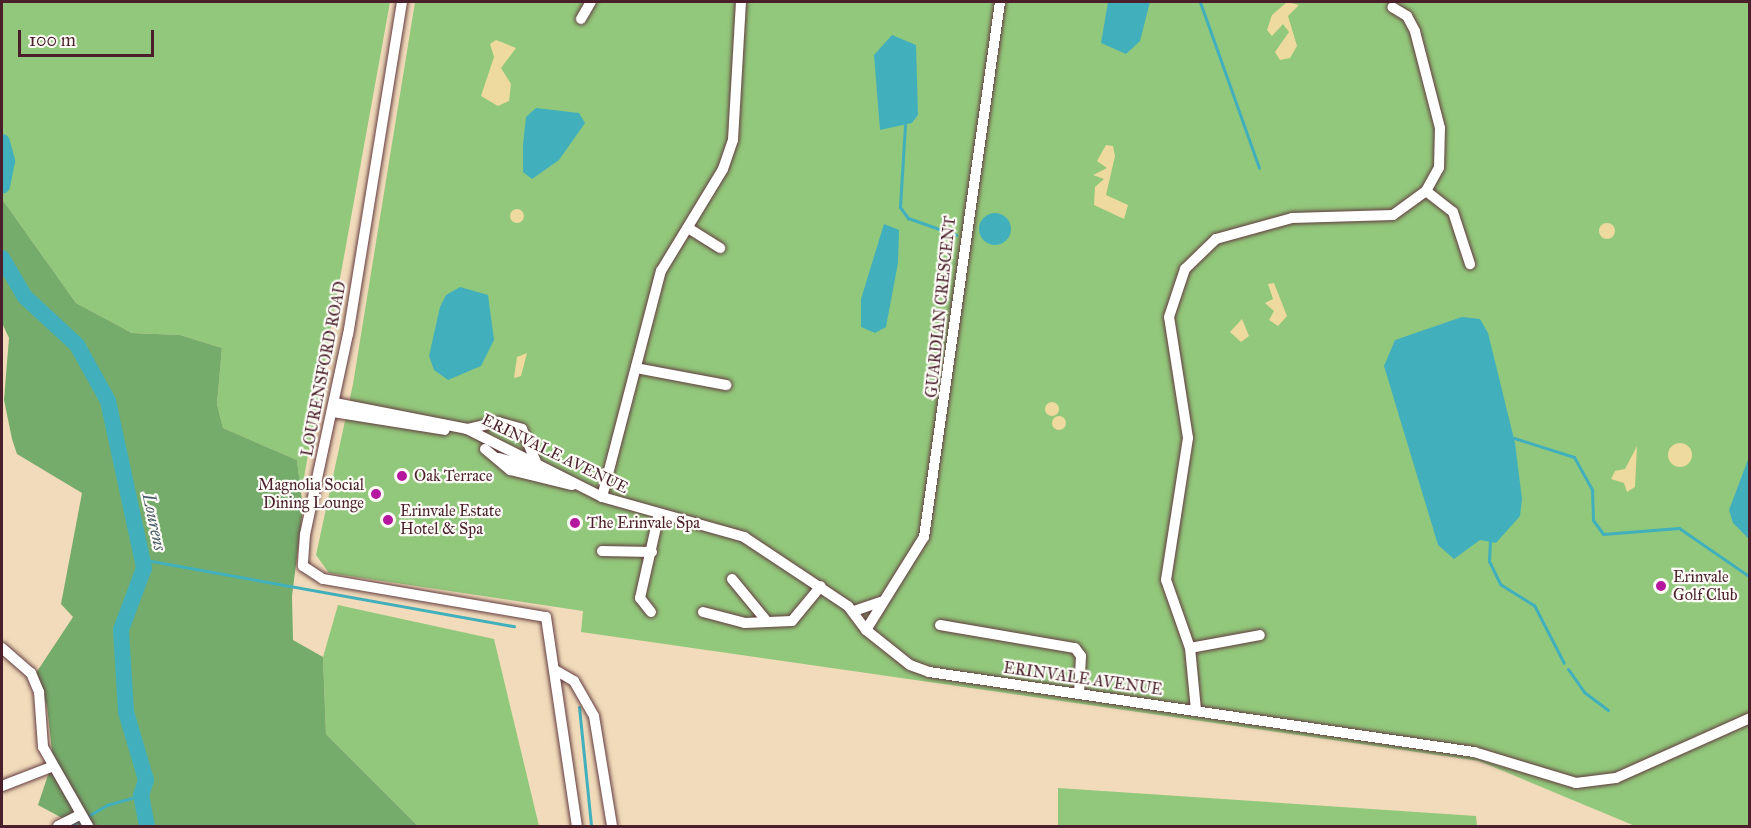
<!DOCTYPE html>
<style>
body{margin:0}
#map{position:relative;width:1751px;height:828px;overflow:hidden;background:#f1dbba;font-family:"IM FELL Great Primer",serif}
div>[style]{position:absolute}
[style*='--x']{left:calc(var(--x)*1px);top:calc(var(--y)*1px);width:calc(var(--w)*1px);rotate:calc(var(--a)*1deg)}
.green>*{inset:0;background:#92c87b}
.forest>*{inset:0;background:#75ac6b}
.sand>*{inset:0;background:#eeda9e}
.round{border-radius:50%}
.water>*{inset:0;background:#41b0bc}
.stream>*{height:3px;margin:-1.5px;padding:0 1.5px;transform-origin:1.5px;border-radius:1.5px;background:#41b0bc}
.river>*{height:16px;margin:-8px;padding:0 8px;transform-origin:8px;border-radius:8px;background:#41b0bc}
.roads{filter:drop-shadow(0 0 2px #633b40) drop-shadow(0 0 2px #633b40)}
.minor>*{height:10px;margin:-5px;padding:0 5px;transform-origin:5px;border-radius:5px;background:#fff}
.dots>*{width:16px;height:16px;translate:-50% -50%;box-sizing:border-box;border:3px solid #fdfcf7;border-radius:50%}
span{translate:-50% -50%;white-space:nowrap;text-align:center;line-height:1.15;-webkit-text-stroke:4.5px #fdfcf7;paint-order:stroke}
.street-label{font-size:16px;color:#4a1f2b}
.poi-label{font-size:16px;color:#4a1f2b}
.left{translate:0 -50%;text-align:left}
.right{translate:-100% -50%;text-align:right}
.water-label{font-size:18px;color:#465965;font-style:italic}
.frame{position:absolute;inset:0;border:3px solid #4a1f2b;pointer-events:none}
.scale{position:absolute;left:18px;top:30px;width:136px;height:27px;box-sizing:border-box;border:3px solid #4a1f2b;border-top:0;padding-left:8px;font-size:18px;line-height:21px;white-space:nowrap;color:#4a1f2b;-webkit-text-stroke:4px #fdfcf7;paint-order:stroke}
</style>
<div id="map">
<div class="green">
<div style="clip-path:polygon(2px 2px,390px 2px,301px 494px,297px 460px,223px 428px,217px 404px,222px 348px,180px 335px,132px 333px,76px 303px,2px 199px)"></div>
<div style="clip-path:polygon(415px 2px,1749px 2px,1749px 826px,1635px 826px,1479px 761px,581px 632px,583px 611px,329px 573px,316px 555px,353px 384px)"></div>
<div style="clip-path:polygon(338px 605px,494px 639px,539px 826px,418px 826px,326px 734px,323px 657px)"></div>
<div style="clip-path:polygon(1058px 788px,1476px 816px,1477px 826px,1058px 826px)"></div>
</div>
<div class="forest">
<div style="clip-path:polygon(2px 199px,76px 303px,132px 333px,180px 335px,222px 348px,217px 404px,223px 428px,297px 460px,303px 509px,292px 596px,293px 640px,323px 657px,326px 734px,418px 826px,77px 826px,38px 805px,53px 760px,47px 706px,36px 673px,73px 617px,61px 604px,82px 493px,17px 454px,12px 439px,4px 400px,9px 338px,2px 323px)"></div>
</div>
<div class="sand">
<div style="clip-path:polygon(1287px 2px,1299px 5px,1288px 16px,1297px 46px,1290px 58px,1280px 60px,1275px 52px,1289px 32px,1283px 24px,1272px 36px,1267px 30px,1272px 15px)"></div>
<div style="clip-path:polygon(496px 40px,516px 48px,501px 68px,511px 84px,509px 101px,498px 106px,481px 96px,494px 57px,490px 44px)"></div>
<div style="clip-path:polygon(1106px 145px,1113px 146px,1115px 156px,1106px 195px,1128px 205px,1124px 219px,1094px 205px,1095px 187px,1104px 179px,1093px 175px,1107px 168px,1097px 161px)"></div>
<div class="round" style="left:510px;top:209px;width:14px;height:14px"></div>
<div class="round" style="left:1599px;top:223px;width:16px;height:16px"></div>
<div style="clip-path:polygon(1274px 283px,1287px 316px,1278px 326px,1269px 320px,1274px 311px,1265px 303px,1273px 299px,1268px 284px)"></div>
<div style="clip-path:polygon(1242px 319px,1249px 336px,1241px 342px,1230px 332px)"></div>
<div style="clip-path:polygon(527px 353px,521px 376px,514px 378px,517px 357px)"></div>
<div class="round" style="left:1045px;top:402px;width:14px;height:14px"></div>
<div class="round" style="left:1052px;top:416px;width:14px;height:14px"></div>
<div class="round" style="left:1668px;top:443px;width:24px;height:24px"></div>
<div style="clip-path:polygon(1637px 446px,1635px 487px,1627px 492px,1624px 483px,1611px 479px,1615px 471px,1625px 469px)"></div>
</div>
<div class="water">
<div style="clip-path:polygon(1108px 2px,1150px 2px,1140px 41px,1126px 54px,1101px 43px)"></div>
<div style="clip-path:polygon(892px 35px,916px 45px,918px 115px,912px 123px,880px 130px,874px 55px)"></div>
<div style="clip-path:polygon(536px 108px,579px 113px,585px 123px,559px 160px,532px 179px,523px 172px,523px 145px,526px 117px)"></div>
<div class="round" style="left:979px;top:213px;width:32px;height:32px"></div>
<div style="clip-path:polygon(884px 224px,899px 230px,898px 263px,886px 327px,875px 333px,861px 327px,861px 299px)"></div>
<div style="clip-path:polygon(460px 287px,488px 295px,494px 340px,481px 366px,448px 380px,434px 370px,429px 356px,440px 307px,446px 295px)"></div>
<div style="clip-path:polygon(1462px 317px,1480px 319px,1488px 333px,1515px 443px,1522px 499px,1520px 516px,1496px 543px,1480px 540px,1454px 559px,1438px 545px,1384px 366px,1395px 340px)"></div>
<div style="clip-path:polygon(1749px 457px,1749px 539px,1733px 523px,1729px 510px)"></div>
</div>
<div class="stream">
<div style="--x:1200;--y:2;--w:176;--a:70.4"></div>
<div style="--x:905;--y:125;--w:82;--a:93.5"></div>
<div style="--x:900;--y:207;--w:14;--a:54"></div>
<div style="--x:908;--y:218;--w:51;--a:19.5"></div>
<div style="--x:1514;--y:438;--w:63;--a:17.6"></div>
<div style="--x:1574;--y:457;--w:38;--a:61"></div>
<div style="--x:1592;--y:490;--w:30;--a:88"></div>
<div style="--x:1593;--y:520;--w:17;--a:54"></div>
<div style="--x:1603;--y:534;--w:76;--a:-4.5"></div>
<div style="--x:1679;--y:528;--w:86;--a:34.6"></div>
<div style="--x:1490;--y:541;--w:20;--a:93"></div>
<div style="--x:1489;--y:561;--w:25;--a:64"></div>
<div style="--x:1500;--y:584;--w:40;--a:32"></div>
<div style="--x:1534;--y:605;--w:65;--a:62.7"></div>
<div style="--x:140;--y:559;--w:380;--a:10.2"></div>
<div style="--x:1568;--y:669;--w:28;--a:55"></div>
<div style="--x:1584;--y:692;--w:30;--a:37"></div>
<div style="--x:579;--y:707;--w:120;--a:84.2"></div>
<div style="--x:71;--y:826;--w:42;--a:-30.3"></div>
<div style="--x:107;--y:805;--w:35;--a:-16"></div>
</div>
<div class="river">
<div style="--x:2;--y:142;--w:20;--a:75"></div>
<div style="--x:7;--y:161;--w:25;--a:101"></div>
<div style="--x:2;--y:258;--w:45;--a:59.5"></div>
<div style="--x:25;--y:297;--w:71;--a:42.7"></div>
<div style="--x:77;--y:345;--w:64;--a:61"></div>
<div style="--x:108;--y:401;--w:171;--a:77.8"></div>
<div style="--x:144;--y:568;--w:66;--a:110.4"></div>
<div style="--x:121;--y:630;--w:82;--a:86.5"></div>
<div style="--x:126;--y:712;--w:71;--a:73.6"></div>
<div style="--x:146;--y:780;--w:16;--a:108"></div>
<div style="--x:141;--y:795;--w:32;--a:79"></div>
</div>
<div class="roads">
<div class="minor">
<div style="--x:402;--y:2;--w:336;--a:99.2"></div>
<div style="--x:348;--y:334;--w:205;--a:102.1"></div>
<div style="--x:305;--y:534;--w:32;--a:94"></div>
<div style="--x:303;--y:566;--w:24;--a:33"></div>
<div style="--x:323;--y:579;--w:226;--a:9.7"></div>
<div style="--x:546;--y:617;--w:211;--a:81.6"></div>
<div style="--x:581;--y:19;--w:20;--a:-60"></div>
<div style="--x:1426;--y:191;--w:34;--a:38"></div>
<div style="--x:1453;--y:212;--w:55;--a:71.9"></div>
<div style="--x:688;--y:228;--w:38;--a:32"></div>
<div style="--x:636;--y:368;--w:92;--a:10.7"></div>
<div style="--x:335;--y:403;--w:135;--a:11.1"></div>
<div style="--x:467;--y:429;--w:151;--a:26.7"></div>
<div style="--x:602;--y:497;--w:148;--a:15.7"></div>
<div style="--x:744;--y:537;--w:125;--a:33.6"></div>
<div style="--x:848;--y:606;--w:30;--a:53"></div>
<div style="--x:866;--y:630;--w:56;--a:38.5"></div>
<div style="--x:910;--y:665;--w:20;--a:20"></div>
<div style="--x:929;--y:672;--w:551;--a:8.35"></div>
<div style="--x:1474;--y:752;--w:107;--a:16.9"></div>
<div style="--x:1576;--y:783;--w:40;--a:-7.1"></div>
<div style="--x:1616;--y:778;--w:147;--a:-24.1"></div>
<div style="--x:333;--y:412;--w:113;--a:9.1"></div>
<div style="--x:467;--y:429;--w:32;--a:-13"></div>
<div style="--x:498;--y:422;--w:25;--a:16"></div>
<div style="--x:522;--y:429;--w:36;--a:67"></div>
<div style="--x:485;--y:449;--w:33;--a:40"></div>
<div style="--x:510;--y:470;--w:64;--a:13.6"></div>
<div style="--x:499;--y:458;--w:53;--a:15.4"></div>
<div style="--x:602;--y:497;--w:234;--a:-75.4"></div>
<div style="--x:661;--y:271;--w:119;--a:-58.7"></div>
<div style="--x:723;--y:169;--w:31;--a:-71"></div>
<div style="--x:733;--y:140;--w:138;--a:-86.7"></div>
<div style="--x:602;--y:551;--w:50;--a:1.1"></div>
<div style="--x:732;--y:579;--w:52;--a:50.5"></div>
<div style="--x:854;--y:611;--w:28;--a:-19"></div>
<div style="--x:651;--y:612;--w:18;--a:-128"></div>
<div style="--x:640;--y:598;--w:86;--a:-77.3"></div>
<div style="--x:703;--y:612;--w:43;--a:14.7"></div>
<div style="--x:745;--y:623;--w:47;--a:-2.4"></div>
<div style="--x:792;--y:621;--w:45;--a:-50.4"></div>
<div style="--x:940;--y:625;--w:137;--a:9.7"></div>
<div style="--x:1075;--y:648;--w:10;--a:53"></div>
<div style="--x:1081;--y:656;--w:38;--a:93"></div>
<div style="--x:866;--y:630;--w:110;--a:-58.1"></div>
<div style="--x:924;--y:537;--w:540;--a:-81.91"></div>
<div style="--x:2;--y:648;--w:38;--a:41"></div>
<div style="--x:31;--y:673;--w:21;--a:67"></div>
<div style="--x:39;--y:692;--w:55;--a:85.8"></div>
<div style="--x:43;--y:747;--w:91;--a:60.3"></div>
<div style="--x:1190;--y:648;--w:71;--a:-10.5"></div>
<div style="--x:555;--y:670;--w:22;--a:30"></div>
<div style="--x:574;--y:681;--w:40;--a:60.3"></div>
<div style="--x:594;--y:716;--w:111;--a:80.7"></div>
<div style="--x:1196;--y:710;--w:62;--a:-95.5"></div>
<div style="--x:1190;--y:648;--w:72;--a:-109.4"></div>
<div style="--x:1166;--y:580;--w:144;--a:-81.2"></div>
<div style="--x:1188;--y:438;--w:122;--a:-98.9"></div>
<div style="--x:1169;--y:317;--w:51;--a:-71.6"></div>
<div style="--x:1185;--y:269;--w:43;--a:-44.1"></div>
<div style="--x:1216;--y:239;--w:79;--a:-15.4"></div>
<div style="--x:1292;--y:218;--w:101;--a:-1.7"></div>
<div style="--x:1393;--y:215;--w:41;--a:-36"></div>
<div style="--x:1426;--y:191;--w:26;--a:-61"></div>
<div style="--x:1439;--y:168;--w:40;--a:-88.6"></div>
<div style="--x:1440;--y:128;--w:100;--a:-104.5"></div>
<div style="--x:1415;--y:31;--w:17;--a:-118"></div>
<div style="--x:1407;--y:16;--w:17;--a:-149"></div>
<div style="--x:2;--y:786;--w:53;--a:-21.2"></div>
<div style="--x:58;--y:826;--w:25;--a:-27"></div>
</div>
</div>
<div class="dots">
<div style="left:402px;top:476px;background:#b5179e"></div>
<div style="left:376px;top:494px;background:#b5179e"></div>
<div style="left:388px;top:520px;background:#b5179e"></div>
<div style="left:575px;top:523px;background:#b5179e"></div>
<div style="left:1661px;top:586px;background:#b5179e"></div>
</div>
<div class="street-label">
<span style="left:941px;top:307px;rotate:-84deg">GUARDIAN CRESCENT</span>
<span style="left:324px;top:369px;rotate:-79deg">LOURENSFORD ROAD</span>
<span style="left:555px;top:454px;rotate:26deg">ERINVALE AVENUE</span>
<span style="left:1083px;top:679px;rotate:8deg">ERINVALE AVENUE</span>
</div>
<div class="poi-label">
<span class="left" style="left:414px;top:476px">Oak Terrace</span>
<span class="right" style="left:364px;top:494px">Magnolia Social<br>Dining Lounge</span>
<span class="left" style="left:400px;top:520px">Erinvale Estate<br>Hotel &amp; Spa</span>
<span class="left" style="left:587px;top:523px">The Erinvale Spa</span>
<span class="left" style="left:1673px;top:586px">Erinvale<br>Golf Club</span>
</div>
<div class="water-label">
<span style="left:154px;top:522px;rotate:78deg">Lourens</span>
</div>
<div class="frame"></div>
<div class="scale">100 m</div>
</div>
